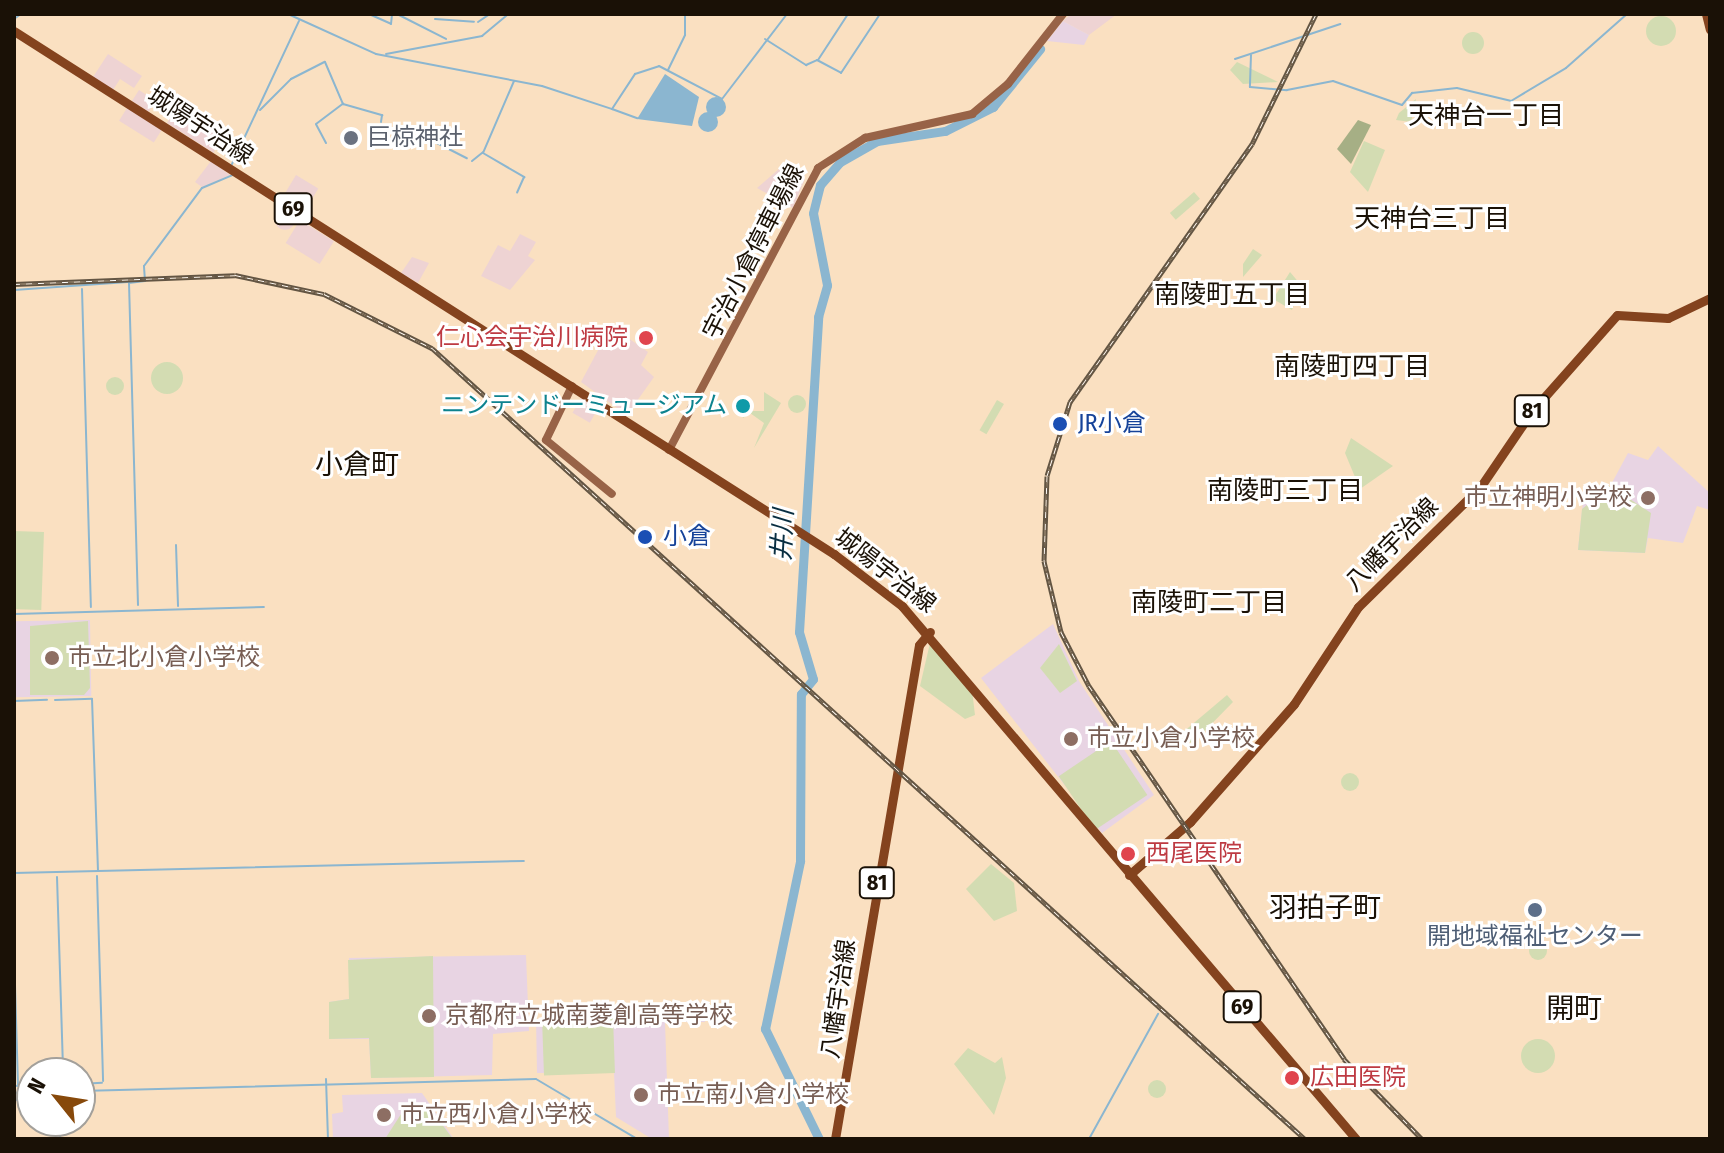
<!DOCTYPE html>
<meta charset="utf-8">
<style>
body{margin:0}
#map{position:relative;width:1724px;height:1153px;overflow:hidden;background:#fae0c1;font-family:"Fira Sans Condensed","Noto Sans JP",sans-serif}
div>[style]{position:absolute}
[style*='--x']{left:calc(var(--x)*1px);top:calc(var(--y)*1px);width:calc(var(--w)*1px);rotate:calc(var(--a)*1deg)}
.commercial>*{inset:0;background:#eed3d3;transform-origin:0 0}
.round{border-radius:50%}
.education>*{inset:0;background:#e8d4e3;transform-origin:0 0}
.green>*{inset:0;background:#d3dcb2;transform-origin:0 0}
.forest>*{inset:0;background:#a6af85}
.water>*{inset:0;background:#8bb6d0}
.stream>*{height:2px;margin:-1px;padding:0 1px;transform-origin:1px;border-radius:1px;background:#8bb6d0}
.river>*{height:9px;margin:-4.5px;padding:0 4.5px;transform-origin:4.5px;border-radius:4.5px;background:#8bb6d0}
.secondary>*{height:8px;margin:-4px;padding:0 4px;transform-origin:4px;border-radius:4px;background:#986347}
.primary>*{height:9px;margin:-4.5px;padding:0 4.5px;transform-origin:4.5px;border-radius:4.5px;background:#84431e}
.rail>*{height:5px;margin-top:-2.5px;transform-origin:0;background:repeating-linear-gradient(90deg,#fff 0 6px,#635543 0 12px);box-sizing:border-box;border-block:2px solid #635543}
.dots>*{width:22px;height:22px;translate:-50% -50%;box-sizing:border-box;border:4px solid #fff;border-radius:50%}
span{translate:-50% -50%;white-space:nowrap;text-align:center;line-height:1.15;-webkit-text-stroke:6px #fff;paint-order:stroke}
.shield-label span{padding:2px 6px;background:#fff;border:2px solid;border-radius:6px;-webkit-text-stroke-width:0}
.shield-label{font-size:22px;color:#1a1106;font-weight:700}
.street-label{font-size:24px;color:#1a1106}
.worship-label{font-size:24px;color:#5b616d}
.left{translate:0 -50%;text-align:left}
.health-label{font-size:24px;color:#be3a42}
.right{translate:-100% -50%;text-align:right}
.culture-label{font-size:24px;color:#0d838f}
.transit-label{font-size:24px;color:#164399}
.education-label{font-size:24px;color:#785e54}
.service-label{font-size:24px;color:#4e5e75}
.neighbourhood-label{font-size:26px;color:#1a1106}
.water-label{font-size:26px;color:#092e41;font-style:italic}
.quarter-label{font-size:28px;color:#1a1106}
.frame{position:absolute;inset:0;border:16px solid #1a1106;pointer-events:none}
.north{position:absolute;left:16px;top:1057px;width:80px;height:80px;box-sizing:border-box;background:#fff;border:2px solid #a3a09b;border-radius:50%;rotate:300deg;font-size:22px;font-weight:700;line-height:32px;text-align:center;color:#1a1106}
.north::after{content:'';display:block;margin:auto;width:28px;height:36px;background:#87490b;clip-path:polygon(50% 0,100% 100%,50% 72%,0 100%)}
</style>
<div id="map">
<div class="commercial">
<div style="clip-path:polygon(1071px 14px,1117px 14px,1089px 35px,1063px 21px)"></div>
<div style="clip-path:polygon(108px 54px,142px 76px,134px 88px,120px 79px,113px 90px,93px 77px)"></div>
<div style="left:139px;top:90px;width:20px;height:13px;rotate:33deg"></div>
<div style="clip-path:polygon(181px 101px,220px 125px,214px 153px,167px 123px)"></div>
<div style="left:127px;top:108px;width:41px;height:15px;rotate:32deg"></div>
<div style="clip-path:polygon(211px 161px,230px 175px,202px 187px,195px 182px)"></div>
<div style="clip-path:polygon(779px 169px,805px 179px,793px 208px,757px 188px)"></div>
<div style="left:296px;top:175px;width:26px;height:26px;rotate:31deg"></div>
<div class="round" style="left:275px;top:210px;width:20px;height:20px"></div>
<div style="left:300px;top:220px;width:40px;height:27px;rotate:32deg"></div>
<div style="clip-path:polygon(520px 234px,536px 242px,528px 256px,535px 260px,510px 290px,481px 276px,498px 245px,510px 251px)"></div>
<div style="clip-path:polygon(412px 257px,429px 263px,418px 283px,401px 273px)"></div>
<div style="clip-path:polygon(611px 326px,648px 352px,641px 365px,654px 377px,627px 415px,581px 382px)"></div>
<div style="left:581px;top:398px;width:20px;height:17px;rotate:30deg"></div>
</div>
<div class="education">
<div style="clip-path:polygon(1063px 21px,1089px 35px,1084px 45px,1047px 41px)"></div>
<div style="clip-path:polygon(1658px 446px,1710px 493px,1710px 510px,1697px 506px,1683px 543px,1648px 538px,1645px 553px,1578px 550px,1583px 501px,1607px 492px,1628px 453px,1648px 460px)"></div>
<div style="left:90px;top:620px;width:76px;height:76px;rotate:89deg"></div>
<div style="clip-path:polygon(1053px 624px,1079px 681px,1154px 795px,1102px 833px,981px 678px)"></div>
<div style="clip-path:polygon(526px 955px,529px 1031px,493px 1034px,492px 1075px,371px 1078px,369px 1039px,329px 1039px,329px 1002px,349px 999px,349px 958px)"></div>
<div style="clip-path:polygon(705px 1014px,705px 1022px,665px 1022px,669px 1139px,652px 1139px,616px 1117px,614px 1073px,537px 1073px,536px 1019px)"></div>
<div style="clip-path:polygon(422px 1093px,454px 1139px,333px 1139px,332px 1114px,343px 1112px,342px 1095px)"></div>
</div>
<div class="green">
<div class="round" style="left:1646px;top:16px;width:30px;height:30px"></div>
<div class="round" style="left:1462px;top:32px;width:22px;height:22px"></div>
<div style="clip-path:polygon(1237px 62px,1278px 82px,1243px 84px,1230px 70px)"></div>
<div style="clip-path:polygon(1416px 99px,1411px 122px,1396px 120px,1399px 113px)"></div>
<div style="clip-path:polygon(1364px 141px,1385px 150px,1368px 192px,1350px 172px)"></div>
<div style="left:1194px;top:192px;width:9px;height:32px;rotate:49deg"></div>
<div style="clip-path:polygon(1253px 249px,1262px 255px,1243px 277px,1243px 264px)"></div>
<div style="clip-path:polygon(1290px 272px,1301px 285px,1292px 310px,1273px 299px)"></div>
<div class="round" style="left:151px;top:362px;width:32px;height:32px"></div>
<div class="round" style="left:106px;top:377px;width:18px;height:18px"></div>
<div style="clip-path:polygon(764px 392px,781px 403px,754px 448px,764px 423px,750px 413px,743px 418px,741px 410px,748px 401px,753px 411px,764px 411px)"></div>
<div class="round" style="left:788px;top:395px;width:18px;height:18px"></div>
<div style="left:997px;top:400px;width:8px;height:35px;rotate:30deg"></div>
<div style="clip-path:polygon(1351px 438px,1393px 466px,1360px 489px,1345px 453px)"></div>
<div style="clip-path:polygon(1610px 486px,1651px 513px,1645px 553px,1578px 550px,1582px 509px)"></div>
<div style="left:14px;top:531px;width:30px;height:78px;rotate:2deg"></div>
<div style="clip-path:polygon(88px 621px,90px 688px,84px 695px,30px 695px,30px 626px)"></div>
<div style="clip-path:polygon(930px 643px,972px 690px,975px 715px,965px 719px,920px 686px)"></div>
<div style="clip-path:polygon(1059px 644px,1077px 681px,1060px 693px,1040px 668px)"></div>
<div style="clip-path:polygon(1227px 695px,1233px 702px,1192px 744px,1182px 733px)"></div>
<div style="left:1111px;top:741px;width:65px;height:63px;rotate:56deg"></div>
<div class="round" style="left:1341px;top:773px;width:18px;height:18px"></div>
<div style="clip-path:polygon(991px 864px,1014px 883px,1017px 911px,994px 921px,966px 889px)"></div>
<div class="round" style="left:1529px;top:942px;width:18px;height:18px"></div>
<div style="clip-path:polygon(433px 956px,434px 1077px,371px 1078px,369px 1038px,329px 1039px,329px 1002px,349px 999px,348px 960px)"></div>
<div style="left:613px;top:1017px;width:56px;height:71px;rotate:88deg"></div>
<div class="round" style="left:1521px;top:1039px;width:34px;height:34px"></div>
<div style="clip-path:polygon(968px 1048px,995px 1063px,1002px 1057px,1006px 1078px,994px 1115px,954px 1064px)"></div>
<div class="round" style="left:1148px;top:1080px;width:18px;height:18px"></div>
<div style="clip-path:polygon(403px 1111px,432px 1111px,453px 1139px,385px 1139px)"></div>
</div>
<div class="forest">
<div style="clip-path:polygon(1358px 120px,1371px 125px,1351px 164px,1337px 149px)"></div>
</div>
<div class="water">
<div style="clip-path:polygon(665px 74px,699px 97px,692px 126px,637px 119px)"></div>
<div class="round" style="left:706px;top:97px;width:20px;height:20px"></div>
<div class="round" style="left:698px;top:112px;width:20px;height:20px"></div>
</div>
<div class="stream">
<div style="--x:288;--y:14;--w:97;--a:24.4"></div>
<div style="--x:376;--y:54;--w:169;--a:10.9"></div>
<div style="--x:542;--y:86;--w:74;--a:18.2"></div>
<div style="--x:612;--y:109;--w:42;--a:-56.7"></div>
<div style="--x:635;--y:74;--w:25;--a:-18"></div>
<div style="--x:659;--y:66;--w:71;--a:27.6"></div>
<div style="--x:722;--y:99;--w:107;--a:-52.6"></div>
<div style="--x:369;--y:14;--w:24;--a:24"></div>
<div style="--x:391;--y:24;--w:10;--a:-84"></div>
<div style="--x:397;--y:14;--w:55;--a:27"></div>
<div style="--x:428;--y:14;--w:3;--a:18"></div>
<div style="--x:14;--y:19;--w:9;--a:-36"></div>
<div style="--x:435;--y:19;--w:39;--a:4"></div>
<div style="--x:478;--y:22;--w:14;--a:-34"></div>
<div style="--x:765;--y:39;--w:49;--a:32.4"></div>
<div style="--x:806;--y:65;--w:12;--a:-24"></div>
<div style="--x:817;--y:60;--w:27;--a:28"></div>
<div style="--x:841;--y:73;--w:71;--a:-56.5"></div>
<div style="--x:386;--y:54;--w:98;--a:-10.6"></div>
<div style="--x:482;--y:36;--w:34;--a:-40"></div>
<div style="--x:1251;--y:55;--w:32;--a:92"></div>
<div style="--x:1250;--y:87;--w:37;--a:5"></div>
<div style="--x:1287;--y:90;--w:47;--a:-11.1"></div>
<div style="--x:1333;--y:81;--w:73;--a:19.2"></div>
<div style="--x:1402;--y:105;--w:16;--a:-50"></div>
<div style="--x:1412;--y:93;--w:45;--a:-6.3"></div>
<div style="--x:1457;--y:88;--w:56;--a:13.5"></div>
<div style="--x:1511;--y:101;--w:64;--a:-31"></div>
<div style="--x:1566;--y:68;--w:81;--a:-41.5"></div>
<div style="--x:1235;--y:59;--w:111;--a:-18.4"></div>
<div style="--x:818;--y:60;--w:55;--a:-56.9"></div>
<div style="--x:668;--y:70;--w:39;--a:-64"></div>
<div style="--x:685;--y:35;--w:21;--a:-90"></div>
<div style="--x:514;--y:81;--w:78;--a:113.3"></div>
<div style="--x:483;--y:153;--w:48;--a:30.3"></div>
<div style="--x:524;--y:177;--w:17;--a:114"></div>
<div style="--x:612;--y:109;--w:27;--a:20"></div>
<div style="--x:260;--y:110;--w:44;--a:-45"></div>
<div style="--x:291;--y:79;--w:38;--a:-27"></div>
<div style="--x:325;--y:62;--w:46;--a:66.8"></div>
<div style="--x:433;--y:141;--w:38;--a:27"></div>
<div style="--x:326;--y:143;--w:21;--a:-118"></div>
<div style="--x:316;--y:124;--w:34;--a:-37"></div>
<div style="--x:343;--y:104;--w:41;--a:15.8"></div>
<div style="--x:382;--y:115;--w:7;--a:98"></div>
<div style="--x:472;--y:161;--w:14;--a:-39"></div>
<div style="--x:232;--y:164;--w:158;--a:-64.9"></div>
<div style="--x:82;--y:289;--w:318;--a:88.4"></div>
<div style="--x:14;--y:290;--w:114;--a:-4"></div>
<div style="--x:176;--y:545;--w:61;--a:88.1"></div>
<div style="--x:138;--y:605;--w:322;--a:-91.6"></div>
<div style="--x:129;--y:283;--w:16;--a:-7"></div>
<div style="--x:145;--y:281;--w:15;--a:-94"></div>
<div style="--x:144;--y:266;--w:97;--a:-53.4"></div>
<div style="--x:202;--y:188;--w:33;--a:-23"></div>
<div style="--x:14;--y:614;--w:250;--a:-1.6"></div>
<div style="--x:55;--y:700;--w:37;--a:-2"></div>
<div style="--x:92;--y:699;--w:172;--a:88"></div>
<div style="--x:14;--y:701;--w:33;--a:-2"></div>
<div style="--x:14;--y:873;--w:510;--a:-1.35"></div>
<div style="--x:97;--y:876;--w:205;--a:88.3"></div>
<div style="--x:57;--y:877;--w:196;--a:88.2"></div>
<div style="--x:14;--y:951;--w:135;--a:88.3"></div>
<div style="--x:326;--y:1079;--w:60;--a:88.1"></div>
<div style="--x:80;--y:1084;--w:22;--a:-3"></div>
<div style="--x:14;--y:1086;--w:18;--a:-3"></div>
<div style="--x:80;--y:1091;--w:456;--a:-1.5"></div>
<div style="--x:536;--y:1079;--w:117;--a:30.7"></div>
<div style="--x:14;--y:1093;--w:18;--a:-3"></div>
<div style="--x:14;--y:1100;--w:18;--a:0"></div>
<div style="--x:59;--y:1121;--w:18;--a:87"></div>
<div style="--x:133;--y:1139;--w:45;--a:0"></div>
<div style="--x:1089;--y:1139;--w:143;--a:-61.1"></div>
</div>
<div class="river">
<div style="--x:819;--y:1139;--w:123;--a:-116.1"></div>
<div style="--x:765;--y:1029;--w:172;--a:-78.2"></div>
<div style="--x:800;--y:861;--w:167;--a:-89.7"></div>
<div style="--x:801;--y:694;--w:19;--a:-51"></div>
<div style="--x:813;--y:679;--w:49;--a:-106.6"></div>
<div style="--x:799;--y:632;--w:316;--a:-86.5"></div>
<div style="--x:818;--y:317;--w:33;--a:-74"></div>
<div style="--x:827;--y:285;--w:73;--a:-101"></div>
<div style="--x:813;--y:213;--w:29;--a:-76"></div>
<div style="--x:820;--y:185;--w:30;--a:-49"></div>
<div style="--x:840;--y:162;--w:43;--a:-29.6"></div>
<div style="--x:877;--y:141;--w:69;--a:-8.4"></div>
<div style="--x:945;--y:131;--w:54;--a:-26.6"></div>
<div style="--x:993;--y:107;--w:75;--a:-51"></div>
</div>
<div class="secondary">
<div style="--x:572;--y:386;--w:60;--a:115.7"></div>
<div style="--x:546;--y:440;--w:85;--a:39.3"></div>
<div style="--x:669;--y:450;--w:319;--a:-62.1"></div>
<div style="--x:818;--y:168;--w:56;--a:-32.6"></div>
<div style="--x:865;--y:138;--w:110;--a:-12.6"></div>
<div style="--x:972;--y:114;--w:47;--a:-39.8"></div>
<div style="--x:1008;--y:84;--w:89;--a:-51.8"></div>
</div>
<div class="primary">
<div style="--x:1706;--y:14;--w:16;--a:76"></div>
<div style="--x:14;--y:31;--w:973;--a:32.53"></div>
<div style="--x:834;--y:554;--w:86;--a:37.4"></div>
<div style="--x:902;--y:606;--w:700;--a:49.58"></div>
<div style="--x:1129;--y:875;--w:81;--a:-41"></div>
<div style="--x:1190;--y:822;--w:157;--a:-48.6"></div>
<div style="--x:1294;--y:704;--w:116;--a:-56.6"></div>
<div style="--x:1358;--y:607;--w:173;--a:-44.5"></div>
<div style="--x:1481;--y:486;--w:91;--a:-55.8"></div>
<div style="--x:1532;--y:411;--w:128;--a:-48.5"></div>
<div style="--x:1617;--y:315;--w:51;--a:3.4"></div>
<div style="--x:1668;--y:318;--w:47;--a:-25.5"></div>
<div style="--x:835;--y:1139;--w:501;--a:-80.35"></div>
<div style="--x:919;--y:645;--w:17;--a:-50"></div>
</div>
<div class="rail">
<div style="--x:1316;--y:14;--w:145;--a:116.2"></div>
<div style="--x:1252;--y:144;--w:316;--a:125.2"></div>
<div style="--x:1070;--y:402;--w:77;--a:107.3"></div>
<div style="--x:1047;--y:476;--w:85;--a:92"></div>
<div style="--x:1044;--y:561;--w:73;--a:76.5"></div>
<div style="--x:1061;--y:632;--w:61;--a:62.6"></div>
<div style="--x:1089;--y:686;--w:452;--a:55.6"></div>
<div style="--x:1344;--y:1059;--w:112;--a:45.7"></div>
<div style="--x:14;--y:284;--w:221;--a:-2.3"></div>
<div style="--x:235;--y:275;--w:91;--a:12.1"></div>
<div style="--x:324;--y:294;--w:121;--a:26.6"></div>
<div style="--x:432;--y:348;--w:1178;--a:42.18"></div>
</div>
<div class="dots">
<div style="left:351px;top:138px;background:#6b7280"></div>
<div style="left:646px;top:338px;background:#e0444e"></div>
<div style="left:743px;top:406px;background:#0f9aa8"></div>
<div style="left:1060px;top:424px;background:#1a4fb4"></div>
<div style="left:1648px;top:498px;background:#8d6e63"></div>
<div style="left:645px;top:537px;background:#1a4fb4"></div>
<div style="left:52px;top:658px;background:#8d6e63"></div>
<div style="left:1071px;top:739px;background:#8d6e63"></div>
<div style="left:1128px;top:854px;background:#e0444e"></div>
<div style="left:1535px;top:910px;background:#5c6f8a"></div>
<div style="left:429px;top:1016px;background:#8d6e63"></div>
<div style="left:1292px;top:1078px;background:#e0444e"></div>
<div style="left:641px;top:1095px;background:#8d6e63"></div>
<div style="left:384px;top:1115px;background:#8d6e63"></div>
</div>
<div class="shield-label">
<span style="left:293px;top:209px">69</span>
<span style="left:1532px;top:411px">81</span>
<span style="left:877px;top:883px">81</span>
<span style="left:1242px;top:1007px">69</span>
</div>
<div class="street-label">
<span style="left:200px;top:126px;rotate:33deg">城陽宇治線</span>
<span style="left:754px;top:252px;rotate:-63deg">宇治小倉停車場線</span>
<span style="left:1392px;top:545px;rotate:-45deg">八幡宇治線</span>
<span style="left:885px;top:571px;rotate:38deg">城陽宇治線</span>
<span style="left:839px;top:999px;rotate:-82deg">八幡宇治線</span>
</div>
<div class="worship-label">
<span class="left" style="left:367px;top:138px">巨椋神社</span>
</div>
<div class="health-label">
<span class="right" style="left:628px;top:338px">仁心会宇治川病院</span>
<span class="left" style="left:1146px;top:854px">西尾医院</span>
<span class="left" style="left:1310px;top:1078px">広田医院</span>
</div>
<div class="culture-label">
<span class="right" style="left:727px;top:406px">ニンテンドーミュージアム</span>
</div>
<div class="transit-label">
<span class="left" style="left:1078px;top:424px">JR小倉</span>
<span class="left" style="left:663px;top:537px">小倉</span>
</div>
<div class="education-label">
<span class="right" style="left:1632px;top:498px">市立神明小学校</span>
<span class="left" style="left:68px;top:658px">市立北小倉小学校</span>
<span class="left" style="left:1087px;top:739px">市立小倉小学校</span>
<span class="left" style="left:445px;top:1016px">京都府立城南菱創高等学校</span>
<span class="left" style="left:657px;top:1095px">市立南小倉小学校</span>
<span class="left" style="left:400px;top:1115px">市立西小倉小学校</span>
</div>
<div class="service-label">
<span style="left:1535px;top:937px">開地域福祉センター</span>
</div>
<div class="neighbourhood-label">
<span style="left:1486px;top:116px">天神台一丁目</span>
<span style="left:1432px;top:219px">天神台三丁目</span>
<span style="left:1232px;top:295px">南陵町五丁目</span>
<span style="left:1352px;top:367px">南陵町四丁目</span>
<span style="left:1285px;top:491px">南陵町三丁目</span>
<span style="left:1209px;top:603px">南陵町二丁目</span>
</div>
<div class="water-label">
<span style="left:783px;top:535px;rotate:-87deg">井川</span>
</div>
<div class="quarter-label">
<span style="left:357px;top:465px">小倉町</span>
<span style="left:1325px;top:908px">羽拍子町</span>
<span style="left:1574px;top:1009px">開町</span>
</div>
<div class="frame"></div>
<div class="north">N</div>
</div>
